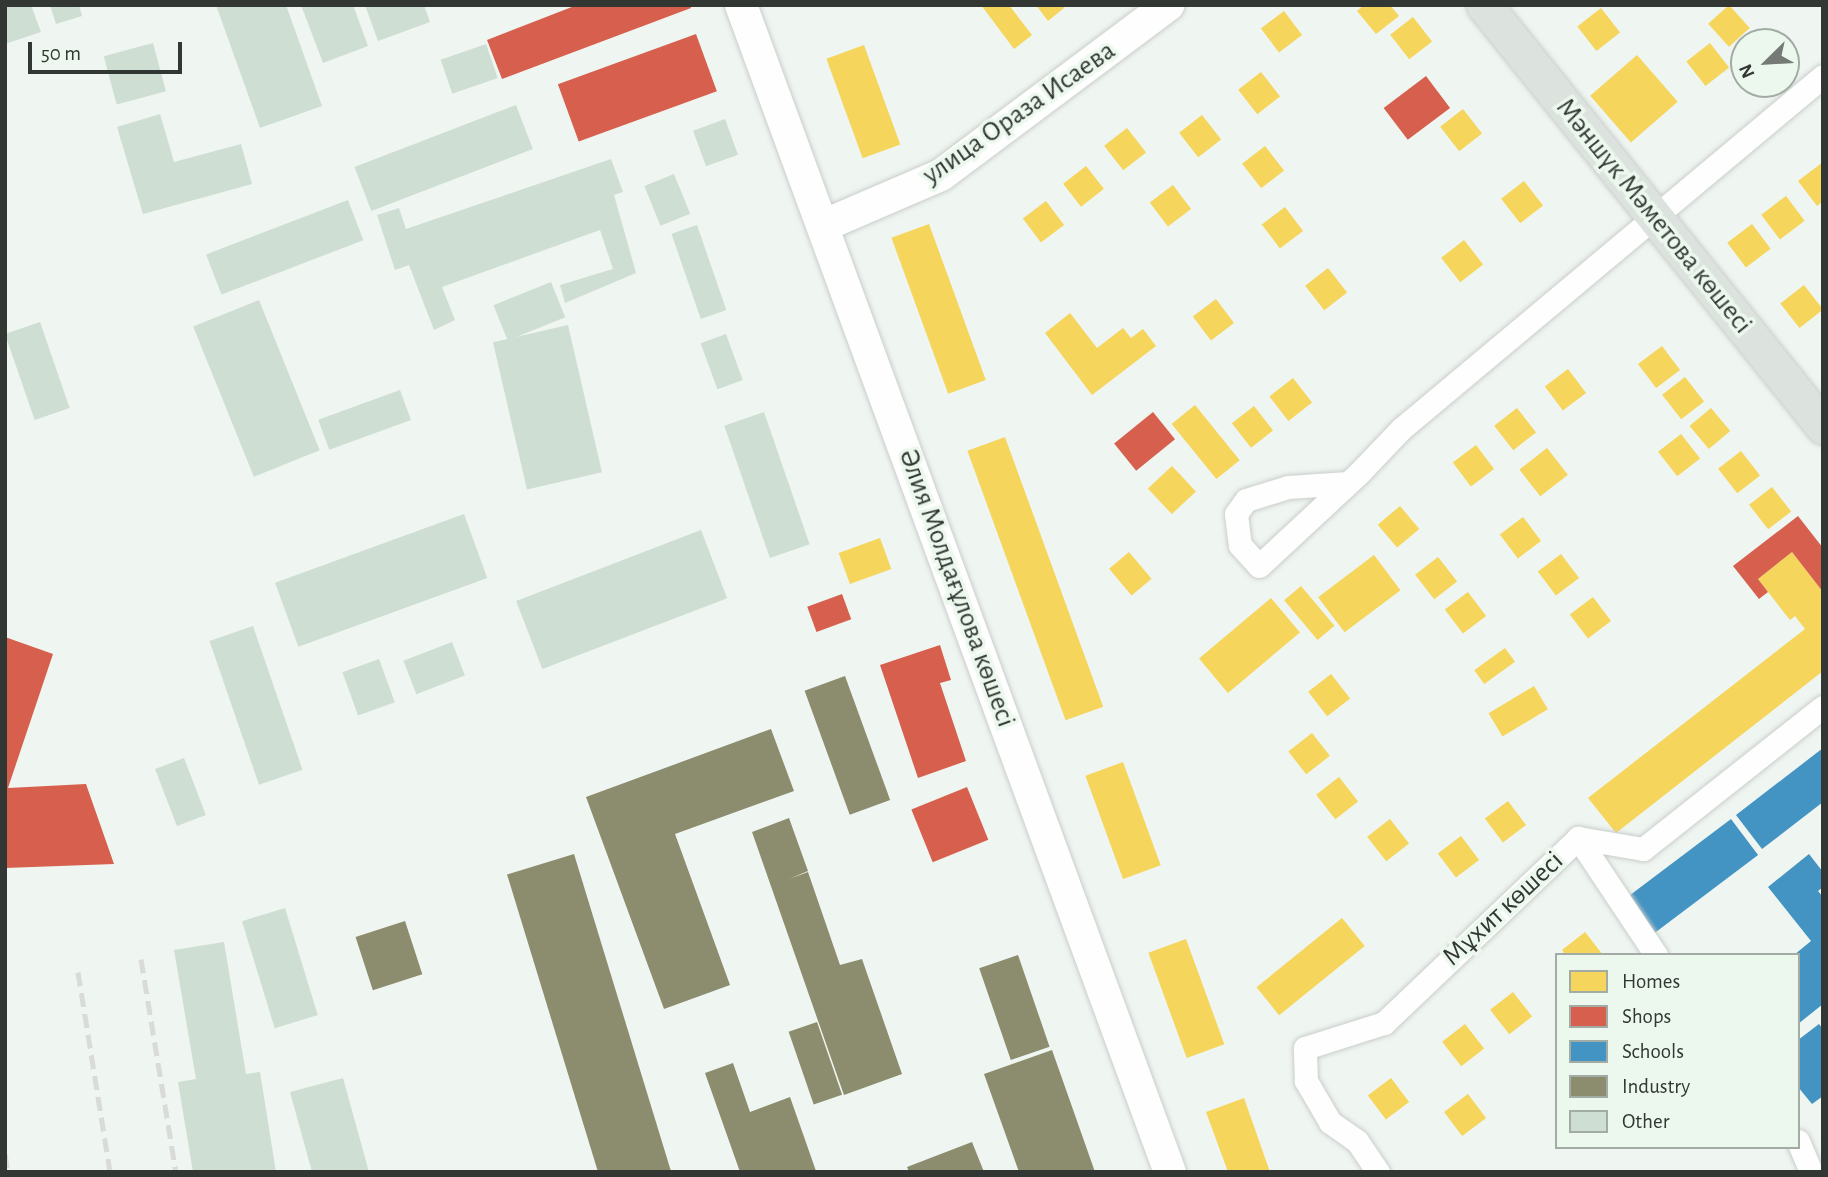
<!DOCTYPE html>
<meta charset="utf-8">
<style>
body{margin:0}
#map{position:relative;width:1828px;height:1177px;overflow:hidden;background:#eff5f0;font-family:"Alegreya Sans",sans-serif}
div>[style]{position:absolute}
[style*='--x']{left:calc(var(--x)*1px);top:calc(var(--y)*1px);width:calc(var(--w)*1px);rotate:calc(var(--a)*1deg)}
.homes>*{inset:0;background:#f6d55c;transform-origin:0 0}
.shops>*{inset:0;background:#d6604d;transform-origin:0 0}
.schools>*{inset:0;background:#4393c3;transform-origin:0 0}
.industry>*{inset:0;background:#8c8c6e;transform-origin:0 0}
.building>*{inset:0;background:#ceded2;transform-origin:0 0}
.roads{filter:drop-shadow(0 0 2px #cacecb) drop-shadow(0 0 2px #cacecb)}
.street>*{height:23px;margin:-11.5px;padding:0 11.5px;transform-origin:11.5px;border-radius:11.5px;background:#fdfefd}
.secondary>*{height:32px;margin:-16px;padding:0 16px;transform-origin:16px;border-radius:16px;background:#fdfefd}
.primary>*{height:35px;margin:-17.5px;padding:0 17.5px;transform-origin:17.5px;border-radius:17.5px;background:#dce3de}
.rail>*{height:5px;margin-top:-2.5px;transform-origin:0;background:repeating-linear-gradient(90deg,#d8dbd9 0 14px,transparent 0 21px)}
span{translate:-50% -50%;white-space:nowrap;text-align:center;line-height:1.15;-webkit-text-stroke:7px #ecf8ee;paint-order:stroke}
.street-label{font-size:28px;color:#333734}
.frame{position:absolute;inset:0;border:7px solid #333734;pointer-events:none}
.legend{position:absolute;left:1555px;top:953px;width:245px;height:196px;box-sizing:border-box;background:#ecf8ee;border:2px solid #a2aba4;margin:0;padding:9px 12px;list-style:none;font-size:21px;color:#333734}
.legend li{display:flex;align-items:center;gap:14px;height:35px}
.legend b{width:35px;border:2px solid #a2aba4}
.north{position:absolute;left:1730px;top:28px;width:70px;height:70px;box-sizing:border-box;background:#ecf8ee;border:2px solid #a2aba4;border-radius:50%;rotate:246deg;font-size:19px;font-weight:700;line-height:28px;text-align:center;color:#333734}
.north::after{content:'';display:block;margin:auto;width:24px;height:32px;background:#757a76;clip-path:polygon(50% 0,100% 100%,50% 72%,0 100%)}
.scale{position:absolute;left:28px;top:42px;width:154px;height:32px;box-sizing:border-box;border:4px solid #333734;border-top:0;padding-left:9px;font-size:21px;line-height:24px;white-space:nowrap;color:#333734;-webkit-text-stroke:5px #ecf8ee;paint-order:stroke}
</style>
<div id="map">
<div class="homes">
<div style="clip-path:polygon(981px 5px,1009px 5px,1032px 35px,1014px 49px)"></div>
<div style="clip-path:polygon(1036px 5px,1062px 5px,1064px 8px,1048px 21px)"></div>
<div style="clip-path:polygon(1364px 5px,1390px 5px,1399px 16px,1376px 34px,1357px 11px)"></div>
<div style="left:1729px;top:5px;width:31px;height:28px;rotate:48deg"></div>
<div style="left:1601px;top:8px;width:31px;height:30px;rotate:52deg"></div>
<div style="left:1284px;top:11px;width:30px;height:29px;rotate:53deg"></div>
<div style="left:1413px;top:17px;width:31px;height:29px;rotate:52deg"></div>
<div style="left:1710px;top:43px;width:31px;height:30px;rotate:52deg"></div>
<div style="left:864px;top:45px;width:106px;height:40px;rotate:70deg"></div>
<div style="left:1637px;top:55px;width:62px;height:62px;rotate:49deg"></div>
<div style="left:1261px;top:72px;width:31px;height:29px;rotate:52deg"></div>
<div style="left:1463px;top:109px;width:31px;height:29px;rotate:52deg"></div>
<div style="left:1202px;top:115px;width:31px;height:29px;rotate:52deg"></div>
<div style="left:1127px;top:128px;width:31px;height:29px;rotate:52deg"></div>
<div style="left:1265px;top:146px;width:31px;height:29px;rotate:52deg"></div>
<div style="clip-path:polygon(1823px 162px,1823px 201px,1817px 206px,1798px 181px)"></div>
<div style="left:1086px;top:166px;width:29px;height:29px;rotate:52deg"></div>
<div style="left:1524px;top:181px;width:31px;height:29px;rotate:52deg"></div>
<div style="left:1173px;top:185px;width:30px;height:29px;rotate:53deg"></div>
<div style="left:1786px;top:196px;width:31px;height:31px;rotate:53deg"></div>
<div style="left:1046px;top:201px;width:30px;height:29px;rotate:53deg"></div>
<div style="left:1285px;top:207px;width:30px;height:29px;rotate:53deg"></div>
<div style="left:929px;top:224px;width:166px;height:40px;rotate:70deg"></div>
<div style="left:1752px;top:224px;width:31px;height:31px;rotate:53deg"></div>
<div style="left:1464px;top:240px;width:31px;height:29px;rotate:52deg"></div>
<div style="left:1328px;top:268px;width:31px;height:29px;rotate:52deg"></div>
<div style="left:1804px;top:285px;width:31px;height:30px;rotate:52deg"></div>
<div style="left:1216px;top:299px;width:30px;height:29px;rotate:53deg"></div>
<div style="clip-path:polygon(1070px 313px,1097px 348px,1123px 328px,1131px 338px,1143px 329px,1156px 346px,1092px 395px,1045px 333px)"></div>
<div style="left:1662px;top:346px;width:30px;height:30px;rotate:53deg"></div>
<div style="left:1568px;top:369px;width:30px;height:29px;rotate:53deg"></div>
<div style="left:1685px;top:377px;width:31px;height:29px;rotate:52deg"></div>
<div style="left:1293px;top:378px;width:31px;height:30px;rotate:52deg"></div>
<div style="left:1195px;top:405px;width:71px;height:30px;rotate:51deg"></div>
<div style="left:1254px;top:406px;width:31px;height:28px;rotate:52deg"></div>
<div style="left:1517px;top:408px;width:31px;height:29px;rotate:52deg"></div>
<div style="left:1711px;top:408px;width:30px;height:28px;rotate:50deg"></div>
<div style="left:1681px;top:434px;width:31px;height:29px;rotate:52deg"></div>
<div style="left:1005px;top:437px;width:287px;height:40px;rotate:70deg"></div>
<div style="left:1476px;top:445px;width:30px;height:29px;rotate:53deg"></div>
<div style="left:1547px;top:448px;width:34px;height:35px;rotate:52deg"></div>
<div style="left:1741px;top:451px;width:31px;height:29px;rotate:52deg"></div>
<div style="left:1172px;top:466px;width:35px;height:33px;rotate:47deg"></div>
<div style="left:1772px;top:487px;width:31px;height:29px;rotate:52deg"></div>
<div style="left:1400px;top:506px;width:30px;height:29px;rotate:50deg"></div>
<div style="left:1523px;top:517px;width:30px;height:29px;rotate:53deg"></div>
<div style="left:880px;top:538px;width:33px;height:44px;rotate:70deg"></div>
<div style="left:1129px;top:552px;width:35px;height:26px;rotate:50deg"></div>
<div style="clip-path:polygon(1792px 552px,1823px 592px,1823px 671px,1616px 833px,1588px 798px,1805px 629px,1795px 616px,1790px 620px,1758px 579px)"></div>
<div style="left:1561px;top:554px;width:30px;height:29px;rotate:53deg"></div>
<div style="left:1374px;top:555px;width:44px;height:70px;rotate:53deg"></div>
<div style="left:1438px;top:557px;width:31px;height:29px;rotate:52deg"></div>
<div style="left:1301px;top:586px;width:52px;height:22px;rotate:50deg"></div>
<div style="left:1468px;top:592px;width:30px;height:29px;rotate:53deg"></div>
<div style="left:1593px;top:597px;width:30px;height:29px;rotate:53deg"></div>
<div style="left:1271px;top:598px;width:45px;height:94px;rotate:50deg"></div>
<div style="left:1505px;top:648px;width:17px;height:38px;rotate:54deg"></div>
<div style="left:1331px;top:674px;width:31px;height:29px;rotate:52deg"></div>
<div style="left:1534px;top:686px;width:27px;height:53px;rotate:59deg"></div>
<div style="left:1312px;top:733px;width:29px;height:30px;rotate:52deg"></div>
<div style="left:1123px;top:762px;width:110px;height:40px;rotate:70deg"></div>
<div style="left:1339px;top:777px;width:31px;height:29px;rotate:52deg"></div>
<div style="left:1508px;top:801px;width:30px;height:29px;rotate:53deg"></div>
<div style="left:1390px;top:819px;width:31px;height:29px;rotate:52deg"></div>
<div style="left:1461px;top:836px;width:30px;height:29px;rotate:53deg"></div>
<div style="left:1342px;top:918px;width:36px;height:110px;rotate:51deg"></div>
<div style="clip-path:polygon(1585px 932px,1603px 955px,1565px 955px,1562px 950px)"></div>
<div style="left:1186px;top:939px;width:112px;height:40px;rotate:70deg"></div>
<div style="left:1513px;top:992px;width:31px;height:29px;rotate:52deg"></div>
<div style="left:1465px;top:1024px;width:31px;height:29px;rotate:52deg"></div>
<div style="left:1391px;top:1078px;width:30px;height:29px;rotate:53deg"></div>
<div style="left:1468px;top:1094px;width:30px;height:30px;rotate:53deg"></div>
<div style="clip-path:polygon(1244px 1098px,1270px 1172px,1228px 1172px,1206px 1112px)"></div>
</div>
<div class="shops">
<div style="clip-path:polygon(577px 5px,690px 5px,691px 8px,502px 79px,487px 40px)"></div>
<div style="left:696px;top:34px;width:61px;height:147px;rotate:70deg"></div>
<div style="left:1426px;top:76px;width:40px;height:53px;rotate:53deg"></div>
<div style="left:1153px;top:412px;width:35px;height:50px;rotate:51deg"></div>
<div style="clip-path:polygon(1798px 516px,1823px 548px,1823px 592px,1792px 552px,1758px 579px,1768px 592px,1759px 599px,1733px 566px)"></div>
<div style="left:842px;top:594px;width:27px;height:37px;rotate:70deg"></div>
<div style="clip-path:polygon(5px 637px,53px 654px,8px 788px,86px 784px,114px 864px,5px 868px)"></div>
<div style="clip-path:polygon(940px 645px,951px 680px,940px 683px,966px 761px,918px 778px,880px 665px)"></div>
<div style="left:967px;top:787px;width:57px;height:60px;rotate:68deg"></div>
</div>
<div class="schools">
<div style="clip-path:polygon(1823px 748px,1823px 802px,1762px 849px,1736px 815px)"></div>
<div style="left:1731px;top:819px;width:45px;height:130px;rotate:53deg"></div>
<div style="clip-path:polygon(1809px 854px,1823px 872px,1823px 887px,1818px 891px,1823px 897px,1823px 1004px,1798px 1024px,1798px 955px,1794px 955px,1811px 941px,1768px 887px)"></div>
<div style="clip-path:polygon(1819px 1024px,1823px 1029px,1823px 1096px,1812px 1104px,1798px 1087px,1798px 1040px)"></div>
</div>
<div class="industry">
<div style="left:845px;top:676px;width:132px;height:43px;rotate:70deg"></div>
<div style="clip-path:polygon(771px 729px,794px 791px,675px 834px,730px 985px,664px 1009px,586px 797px)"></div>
<div style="clip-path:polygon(789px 818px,808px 871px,789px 879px,808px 872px,840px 965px,862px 959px,902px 1074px,844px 1095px,752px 832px)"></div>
<div style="left:574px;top:854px;width:332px;height:70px;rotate:73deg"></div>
<div style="left:405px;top:921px;width:56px;height:52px;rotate:72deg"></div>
<div style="left:1018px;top:955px;width:97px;height:41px;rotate:71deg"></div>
<div style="left:817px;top:1022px;width:77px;height:30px;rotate:71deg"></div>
<div style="clip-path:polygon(1052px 1050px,1095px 1172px,1019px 1172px,984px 1074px)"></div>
<div style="clip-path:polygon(733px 1063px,750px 1112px,790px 1097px,816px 1171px,740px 1172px,705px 1073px)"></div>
<div style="clip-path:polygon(972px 1142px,984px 1172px,909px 1172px,907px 1167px)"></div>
</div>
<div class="building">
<div style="clip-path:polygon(5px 5px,31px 5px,41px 32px,5px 44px)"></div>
<div style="clip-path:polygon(50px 5px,79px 5px,82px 16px,56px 24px)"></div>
<div style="clip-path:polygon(216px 5px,286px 5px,322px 106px,260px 128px)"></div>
<div style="clip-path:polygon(301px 5px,353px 5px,368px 46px,323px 63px)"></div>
<div style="clip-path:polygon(365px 5px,424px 5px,430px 22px,378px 41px)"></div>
<div style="left:153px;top:43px;width:50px;height:51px;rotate:75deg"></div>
<div style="left:486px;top:44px;width:36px;height:48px;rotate:71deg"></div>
<div style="left:516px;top:105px;width:47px;height:173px;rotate:69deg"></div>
<div style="clip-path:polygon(160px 114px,174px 162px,241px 144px,252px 184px,143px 214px,117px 127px)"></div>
<div style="left:725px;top:119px;width:38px;height:34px;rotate:70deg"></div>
<div style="clip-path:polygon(611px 159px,623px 192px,614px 195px,636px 273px,565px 303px,560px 285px,613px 269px,600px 230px,442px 287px,455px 320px,434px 330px,409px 265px,395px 270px,377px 215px,399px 208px,406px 229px)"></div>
<div style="left:674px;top:174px;width:43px;height:32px;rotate:68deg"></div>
<div style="left:348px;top:200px;width:43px;height:152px;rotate:69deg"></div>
<div style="left:697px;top:225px;width:90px;height:27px;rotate:71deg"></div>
<div style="left:551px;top:282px;width:38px;height:62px;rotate:68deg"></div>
<div style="left:259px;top:300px;width:162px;height:71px;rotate:68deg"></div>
<div style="left:40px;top:322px;width:91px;height:37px;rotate:71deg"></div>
<div style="left:568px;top:325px;width:151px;height:77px;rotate:77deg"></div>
<div style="left:726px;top:334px;width:49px;height:27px;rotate:70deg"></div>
<div style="left:400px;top:390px;width:32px;height:87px;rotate:70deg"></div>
<div style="left:764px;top:412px;width:140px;height:42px;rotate:71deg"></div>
<div style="left:464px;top:514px;width:68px;height:201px;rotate:70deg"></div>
<div style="left:701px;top:530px;width:73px;height:198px;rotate:69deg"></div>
<div style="left:253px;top:626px;width:152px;height:46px;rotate:71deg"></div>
<div style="left:452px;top:642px;width:36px;height:52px;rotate:69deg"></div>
<div style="left:379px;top:659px;width:46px;height:39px;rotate:70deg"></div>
<div style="left:184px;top:758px;width:61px;height:31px;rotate:69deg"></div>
<div style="left:285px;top:908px;width:112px;height:45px;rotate:73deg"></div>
<div style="clip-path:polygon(224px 942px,246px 1074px,260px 1072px,276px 1172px,193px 1172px,178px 1082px,196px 1079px,174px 950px)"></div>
<div style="clip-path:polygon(343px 1078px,369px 1172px,312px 1172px,290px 1092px)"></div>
</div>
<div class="roads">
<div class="street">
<div style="--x:1348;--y:483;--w:60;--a:176.2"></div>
<div style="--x:1288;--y:487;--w:44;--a:162.8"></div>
<div style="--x:1246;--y:500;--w:17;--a:126"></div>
<div style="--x:1236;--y:514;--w:31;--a:83"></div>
<div style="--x:1240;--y:545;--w:28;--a:48"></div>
<div style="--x:1259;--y:566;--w:137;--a:-42.9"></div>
<div style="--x:1359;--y:473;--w:61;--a:-46.3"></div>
<div style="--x:1401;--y:429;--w:550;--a:-39.91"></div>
<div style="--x:1578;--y:838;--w:141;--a:56.3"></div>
<div style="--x:1798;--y:1141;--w:34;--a:67"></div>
<div style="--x:1378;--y:1172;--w:37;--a:-124"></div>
<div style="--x:1357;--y:1141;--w:33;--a:-145"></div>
<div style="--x:1330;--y:1122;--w:48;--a:-120.3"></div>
<div style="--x:1306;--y:1081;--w:33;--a:-92"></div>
<div style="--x:1305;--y:1048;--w:83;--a:-17.6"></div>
<div style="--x:1384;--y:1023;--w:268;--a:-43.6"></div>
<div style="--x:1578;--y:838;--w:66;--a:9.6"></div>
<div style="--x:1643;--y:849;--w:229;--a:-38.3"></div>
</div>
<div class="secondary">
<div style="--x:741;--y:5;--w:1243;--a:69.82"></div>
<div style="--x:825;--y:225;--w:126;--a:-23.3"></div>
<div style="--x:941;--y:175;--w:284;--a:-36.8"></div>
</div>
<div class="primary">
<div style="--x:1484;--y:5;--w:541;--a:51.16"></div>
</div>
</div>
<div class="rail">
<div style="--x:141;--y:959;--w:216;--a:80.7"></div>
<div style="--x:78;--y:972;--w:203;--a:80.9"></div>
<div style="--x:5;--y:1154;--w:18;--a:81"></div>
</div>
<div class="street-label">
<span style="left:1019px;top:113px;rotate:-35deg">улица Ораза Исаева</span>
<span style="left:1654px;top:216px;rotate:51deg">Мәншүк Мәметова көшесі</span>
<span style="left:957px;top:588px;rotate:70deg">Әлия Молдағұлова көшесі</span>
<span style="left:1503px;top:909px;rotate:-43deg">Мұхит көшесі</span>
</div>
<div class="frame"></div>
<ul class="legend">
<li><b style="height:19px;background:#f6d55c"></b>Homes</li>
<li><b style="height:19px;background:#d6604d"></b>Shops</li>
<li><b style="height:19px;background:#4393c3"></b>Schools</li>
<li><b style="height:19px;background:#8c8c6e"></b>Industry</li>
<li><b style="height:19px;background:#ceded2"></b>Other</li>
</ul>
<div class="north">N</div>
<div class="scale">50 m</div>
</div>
